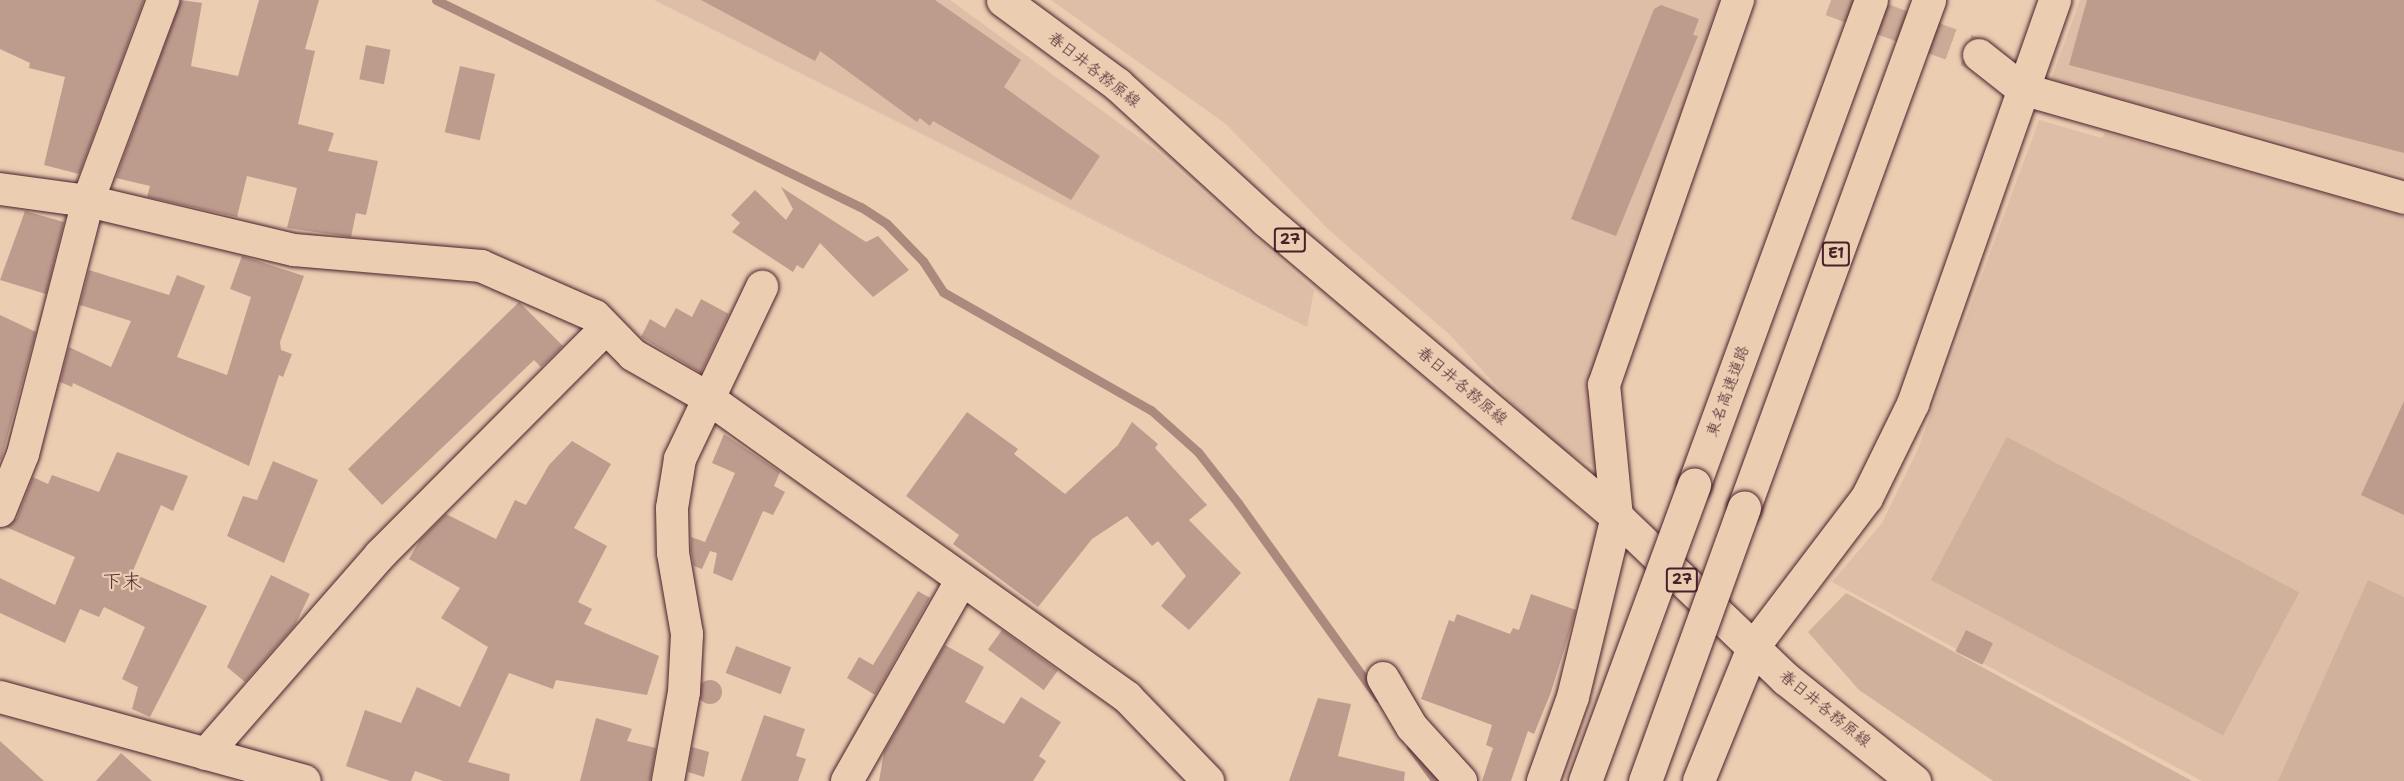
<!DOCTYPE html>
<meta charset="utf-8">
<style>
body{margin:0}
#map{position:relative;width:2404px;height:781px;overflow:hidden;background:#ebcdb2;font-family:"Shantell Sans","Klee One",sans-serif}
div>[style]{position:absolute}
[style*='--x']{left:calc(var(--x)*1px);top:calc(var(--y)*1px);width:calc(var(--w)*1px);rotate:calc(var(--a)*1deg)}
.built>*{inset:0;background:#debea7}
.green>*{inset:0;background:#d0b19c;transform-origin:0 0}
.stream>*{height:9px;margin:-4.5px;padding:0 4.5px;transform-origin:4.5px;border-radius:4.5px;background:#ac897d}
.building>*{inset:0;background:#be9c8d;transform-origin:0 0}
.round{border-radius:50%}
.minor-tunnel>*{height:32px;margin-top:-16px;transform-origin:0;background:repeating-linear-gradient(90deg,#cbaa97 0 32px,transparent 0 48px)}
.roads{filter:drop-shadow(0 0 2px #4a1f2b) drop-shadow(0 0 2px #4a1f2b)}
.minor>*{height:32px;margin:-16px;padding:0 16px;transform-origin:16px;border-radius:16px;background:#ebcdb2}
.major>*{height:33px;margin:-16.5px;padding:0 16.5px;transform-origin:16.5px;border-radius:16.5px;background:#ebcdb2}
.highway>*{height:33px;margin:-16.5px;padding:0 16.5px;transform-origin:16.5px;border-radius:16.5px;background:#ebcdb2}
.bridges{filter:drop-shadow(0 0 2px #4a1f2b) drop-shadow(0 0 2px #4a1f2b)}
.highway-bridge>*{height:33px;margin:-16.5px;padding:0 16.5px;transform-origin:16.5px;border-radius:16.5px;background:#ebcdb2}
span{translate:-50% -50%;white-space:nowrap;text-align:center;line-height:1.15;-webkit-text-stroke:4.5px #ebcdb2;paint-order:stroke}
.shield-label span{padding:2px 4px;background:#ebcdb2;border:2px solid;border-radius:4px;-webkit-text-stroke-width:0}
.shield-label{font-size:15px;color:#4a1f2b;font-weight:700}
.street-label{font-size:16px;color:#4a1f2b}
.quarter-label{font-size:20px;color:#4a1f2b}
</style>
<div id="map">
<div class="built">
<div style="clip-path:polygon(654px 0,950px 0,1152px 147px,1314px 290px,1307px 327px)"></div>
<div style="clip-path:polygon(1051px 0,1719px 0,1614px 311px,1610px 475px,1548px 442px,1450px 335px,1329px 230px,1226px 124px)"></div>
<div style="clip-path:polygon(2080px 0,2404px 0,2404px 176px,2051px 80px)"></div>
<div style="clip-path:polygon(2039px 120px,2102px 138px,2105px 133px,2404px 216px,2404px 781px,2202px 781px,1832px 582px,1882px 523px,1918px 449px)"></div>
</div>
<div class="green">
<div style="left:2007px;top:437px;width:331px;height:162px;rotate:28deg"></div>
<div style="clip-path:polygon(2368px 580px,2404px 597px,2404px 781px,2278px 781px)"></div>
<div style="clip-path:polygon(1846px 593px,2192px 781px,1993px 781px,1859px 690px,1808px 632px)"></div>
</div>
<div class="stream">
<div style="--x:436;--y:0;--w:473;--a:26"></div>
<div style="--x:861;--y:207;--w:31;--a:33"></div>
<div style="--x:887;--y:224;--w:52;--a:45.8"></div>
<div style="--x:923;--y:261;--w:37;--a:57"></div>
<div style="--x:943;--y:292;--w:239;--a:29.6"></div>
<div style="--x:1151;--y:410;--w:63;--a:41.8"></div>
<div style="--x:1198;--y:452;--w:65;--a:51.9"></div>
<div style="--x:1238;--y:503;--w:240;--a:54.3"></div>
<div style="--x:1411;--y:747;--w:42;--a:53.7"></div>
</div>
<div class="building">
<div style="clip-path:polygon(0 0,144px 0,79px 174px,44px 165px,65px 77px,29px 68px,30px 63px,0 49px)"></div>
<div style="clip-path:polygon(181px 0,202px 3px,191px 66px,238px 76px,259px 0,319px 0,305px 49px,315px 51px,298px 124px,334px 133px,328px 151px,378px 161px,366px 215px,356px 213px,351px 237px,287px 228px,297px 188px,247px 176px,237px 217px,147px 197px,150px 186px,116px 178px)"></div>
<div style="clip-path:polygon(701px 0,935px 0,1021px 60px,1004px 87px,1100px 156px,1071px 200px,933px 121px,930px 126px,920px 118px,917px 122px,820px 51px,815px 61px)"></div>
<div style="clip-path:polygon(2087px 0,2404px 0,2404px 153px,2069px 65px)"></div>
<div style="clip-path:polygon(1661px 5px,1699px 19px,1693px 35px,1698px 36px,1616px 236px,1571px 219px,1654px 9px)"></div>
<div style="left:366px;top:45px;width:25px;height:35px;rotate:11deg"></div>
<div style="left:460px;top:66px;width:36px;height:68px;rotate:13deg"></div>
<div style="clip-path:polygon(781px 187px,866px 242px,878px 236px,909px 270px,873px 297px,820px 243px,803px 269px,797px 265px,793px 272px,732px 232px,740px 223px,731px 215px,755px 190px,786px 220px,793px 209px)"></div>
<div style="clip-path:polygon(25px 211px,64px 222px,46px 294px,0 280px)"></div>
<div style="clip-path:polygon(242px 256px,304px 276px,280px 342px,281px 350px,292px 354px,283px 377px,279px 375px,249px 466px,73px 383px,72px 387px,60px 382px,69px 347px,111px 367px,131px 321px,80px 305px,89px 270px,169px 295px,177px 275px,205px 286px,177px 357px,227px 375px,251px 297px,230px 289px)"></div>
<div style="clip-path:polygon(701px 299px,729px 314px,701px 373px,641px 337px,650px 319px,665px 328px,676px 308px,692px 317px)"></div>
<div style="clip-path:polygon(519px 302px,563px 346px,541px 367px,534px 360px,382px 505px,348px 469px)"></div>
<div style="clip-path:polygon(0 315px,36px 332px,1px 460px,0 459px)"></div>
<div style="clip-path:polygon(2404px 401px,2404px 515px,2361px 495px)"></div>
<div style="clip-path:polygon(967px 412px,1018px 449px,1014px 454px,1065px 494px,1118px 445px,1132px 422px,1158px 444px,1155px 448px,1207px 505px,1189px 520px,1241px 573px,1189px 630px,1161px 606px,1186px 576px,1158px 541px,1152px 546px,1127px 516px,1092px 539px,1038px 607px,953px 544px,959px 535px,906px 496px)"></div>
<div style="clip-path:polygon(724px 434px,780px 472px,774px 486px,785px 492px,773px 515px,763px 511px,732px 581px,713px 573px,717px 553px,710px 551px,702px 569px,694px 566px,691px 551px,691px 537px,705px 542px,735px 473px,712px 463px)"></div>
<div style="clip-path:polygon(572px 441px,611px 464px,574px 528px,607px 546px,578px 602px,592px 609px,584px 624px,659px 656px,647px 695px,556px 680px,553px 689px,509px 673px,468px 762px,510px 774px,509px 781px,443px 781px,415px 771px,411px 781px,390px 781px,346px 766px,365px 710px,401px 723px,417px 687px,460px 707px,488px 647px,441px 618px,460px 588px,409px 559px,420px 540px,446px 514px,496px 539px,515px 500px,526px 505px,549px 465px)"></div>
<div style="clip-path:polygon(117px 452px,188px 476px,173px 511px,161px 505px,132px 573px,207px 606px,150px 717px,132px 709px,138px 687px,122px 679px,145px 627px,104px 607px,99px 617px,80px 609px,65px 643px,0 613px,0 578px,55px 605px,75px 557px,6px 527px,17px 518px,33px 477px,48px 484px,52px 475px,99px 492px)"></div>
<div style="clip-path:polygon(273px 461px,318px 480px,284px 563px,227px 536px,243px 496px,257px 500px)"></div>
<div style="clip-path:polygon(271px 575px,310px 594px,295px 625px,245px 682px,227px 667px)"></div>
<div style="clip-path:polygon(918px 591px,930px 598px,875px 695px,847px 678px,859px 657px,873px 665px)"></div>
<div style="clip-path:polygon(1531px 594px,1576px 610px,1572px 624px,1551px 692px,1534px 734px,1528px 731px,1511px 781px,1482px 781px,1493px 748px,1486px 745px,1492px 725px,1421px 699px,1449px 620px,1454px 622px,1457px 614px,1510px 634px,1513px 628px,1519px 630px)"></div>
<div style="left:1002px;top:630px;width:69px;height:24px;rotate:36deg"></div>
<div style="left:1966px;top:630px;width:30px;height:24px;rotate:26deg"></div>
<div style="clip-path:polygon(945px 645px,984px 667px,965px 702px,1004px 724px,1021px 697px,1061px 722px,1039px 756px,1046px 761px,1033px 781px,879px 781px,884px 752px)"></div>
<div style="left:736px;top:646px;width:59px;height:29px;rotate:21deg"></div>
<div class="round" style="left:698px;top:680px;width:24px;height:24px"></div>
<div style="clip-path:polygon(1318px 698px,1351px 704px,1338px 756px,1405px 772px,1404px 781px,1289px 781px)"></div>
<div style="clip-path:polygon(764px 715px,805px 729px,796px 756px,806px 759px,798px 781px,741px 781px)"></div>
<div style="clip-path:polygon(596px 718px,632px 729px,627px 741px,656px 748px,650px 781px,580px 781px)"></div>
<div style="clip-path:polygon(0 741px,44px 781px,0 781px)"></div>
<div style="clip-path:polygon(692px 747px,709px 752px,704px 777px,688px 772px)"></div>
<div style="clip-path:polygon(121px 753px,152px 781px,96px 781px)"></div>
</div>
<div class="minor-tunnel">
<div style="--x:1831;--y:0;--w:158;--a:20.4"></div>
</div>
<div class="roads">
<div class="minor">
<div style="--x:1979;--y:55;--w:55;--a:38.3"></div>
<div style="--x:2022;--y:89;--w:397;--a:15.9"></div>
<div style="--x:0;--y:189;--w:89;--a:7.8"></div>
<div style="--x:88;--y:201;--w:212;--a:13.4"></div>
<div style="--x:294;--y:250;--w:188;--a:4.9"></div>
<div style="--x:481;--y:266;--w:124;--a:23.7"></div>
<div style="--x:595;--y:316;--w:54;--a:45.7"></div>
<div style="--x:633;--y:355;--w:86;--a:29.8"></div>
<div style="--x:708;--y:398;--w:515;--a:35.51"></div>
<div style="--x:1127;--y:697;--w:117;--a:46"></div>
<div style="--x:0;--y:511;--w:61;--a:-68"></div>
<div style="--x:23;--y:454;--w:261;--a:-75.6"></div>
<div style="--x:88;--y:201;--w:215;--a:-69.5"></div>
<div style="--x:1383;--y:678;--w:57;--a:59.4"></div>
<div style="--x:1412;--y:727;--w:73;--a:47.8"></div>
<div style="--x:0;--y:697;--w:316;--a:15.4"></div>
<div style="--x:206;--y:754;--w:264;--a:-48.8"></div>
<div style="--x:380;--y:555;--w:320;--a:-45.1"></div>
<div style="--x:668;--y:781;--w:90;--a:-79.8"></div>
<div style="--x:684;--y:692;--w:58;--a:-87"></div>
<div style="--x:687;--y:634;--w:82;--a:-99.8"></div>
<div style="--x:673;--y:553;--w:45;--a:-91.3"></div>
<div style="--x:672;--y:508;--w:50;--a:-80.7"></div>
<div style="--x:680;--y:459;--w:191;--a:-64.5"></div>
<div style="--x:847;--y:781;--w:230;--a:-60.3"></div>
<div style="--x:1543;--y:781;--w:89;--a:-70.3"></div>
<div style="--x:1573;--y:697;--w:185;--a:-76.3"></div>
<div style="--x:1617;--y:517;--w:133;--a:-95.6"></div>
<div style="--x:1604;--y:385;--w:408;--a:-70.8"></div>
<div style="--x:1699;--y:781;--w:144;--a:-67.9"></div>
<div style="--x:1753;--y:648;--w:188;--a:-52.8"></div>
<div style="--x:1867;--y:498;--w:105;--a:-63.9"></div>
<div style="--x:1913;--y:404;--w:428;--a:-70.6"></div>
</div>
<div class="major">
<div style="--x:1003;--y:0;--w:142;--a:36.4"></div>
<div style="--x:1117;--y:84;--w:202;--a:42.4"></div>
<div style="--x:1266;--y:220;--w:460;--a:40.2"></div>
<div style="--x:1617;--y:517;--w:234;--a:43.8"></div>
<div style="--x:1786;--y:679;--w:164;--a:38.6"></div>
</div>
<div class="highway">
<div style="--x:1694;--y:484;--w:515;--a:-69.91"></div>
<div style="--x:1744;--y:507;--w:540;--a:-69.95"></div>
</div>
</div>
<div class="bridges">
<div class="highway-bridge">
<div style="--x:1585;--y:781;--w:316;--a:-69.8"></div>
<div style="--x:1645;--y:781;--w:291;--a:-70.1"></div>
</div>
</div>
<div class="shield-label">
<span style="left:1290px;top:240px">27</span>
<span style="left:1836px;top:254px">E1</span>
<span style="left:1682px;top:580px">27</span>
</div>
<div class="street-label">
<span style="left:1094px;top:70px;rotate:38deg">春日井各務原線</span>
<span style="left:1462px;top:386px;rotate:40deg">春日井各務原線</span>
<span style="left:1728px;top:391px;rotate:-70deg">東名高速道路</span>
<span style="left:1825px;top:709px;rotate:39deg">春日井各務原線</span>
</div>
<div class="quarter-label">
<span style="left:122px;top:581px">下末</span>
</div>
</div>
